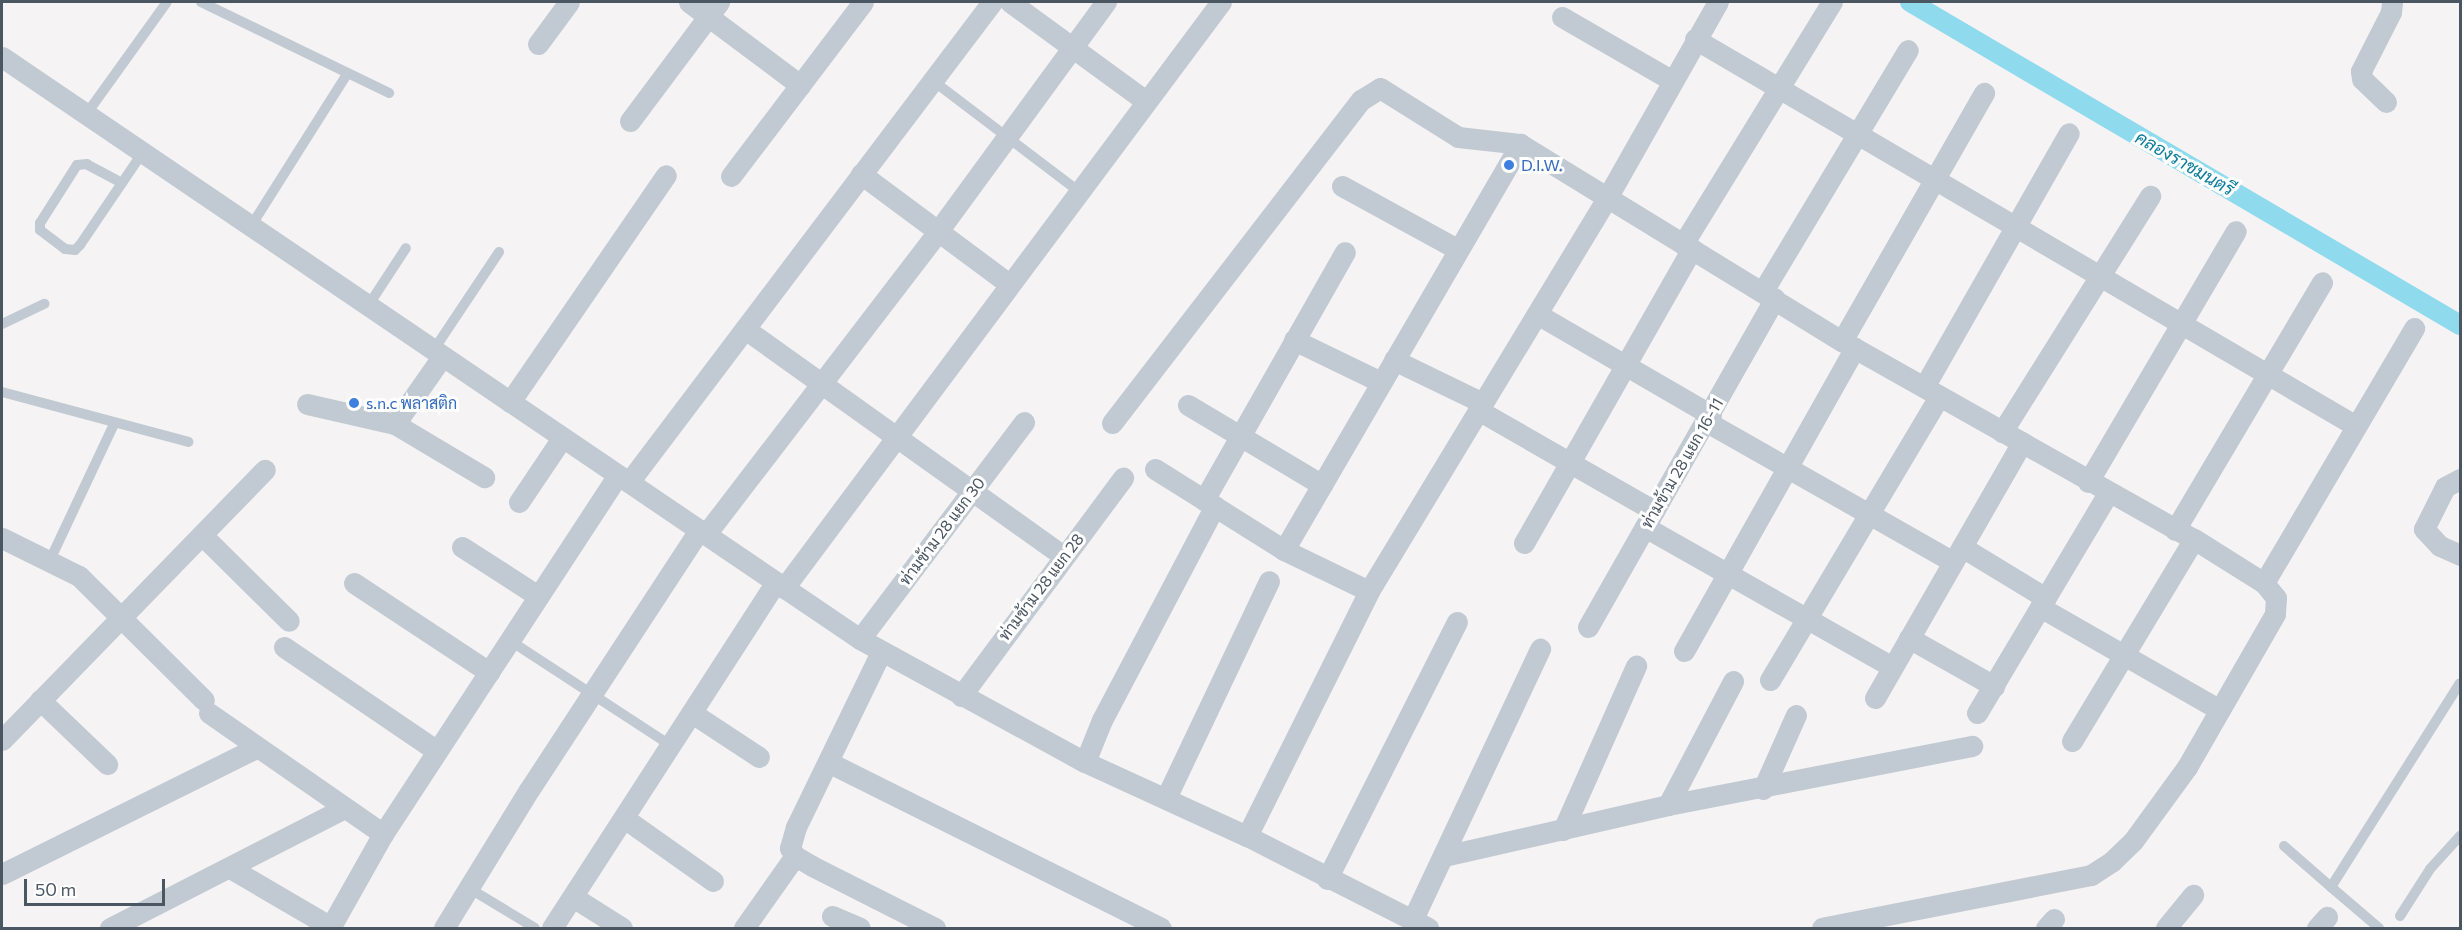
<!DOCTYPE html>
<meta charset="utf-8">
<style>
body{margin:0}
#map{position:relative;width:2462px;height:930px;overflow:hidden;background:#f5f3f3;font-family:Commissioner,Sarabun,sans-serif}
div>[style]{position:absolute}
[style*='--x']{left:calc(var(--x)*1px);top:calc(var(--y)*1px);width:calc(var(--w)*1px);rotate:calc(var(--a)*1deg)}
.canal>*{height:20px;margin:-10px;padding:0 10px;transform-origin:10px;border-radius:10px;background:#90daee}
.lane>*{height:10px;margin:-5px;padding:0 5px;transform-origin:5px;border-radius:5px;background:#c1cad2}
.street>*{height:21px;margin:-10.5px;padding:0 10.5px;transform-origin:10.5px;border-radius:10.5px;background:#c1cad2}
.dots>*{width:16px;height:16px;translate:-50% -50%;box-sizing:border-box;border:3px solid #fff;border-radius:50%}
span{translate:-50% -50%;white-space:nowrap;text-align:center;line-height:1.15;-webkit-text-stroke:6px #fff;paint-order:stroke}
.shop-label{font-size:16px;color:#366cbe}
.left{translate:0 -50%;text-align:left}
.street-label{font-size:16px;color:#4a5661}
.water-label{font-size:18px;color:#0c7c9b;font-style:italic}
.frame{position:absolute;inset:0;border:3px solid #4a5661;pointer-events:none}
.scale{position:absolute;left:24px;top:879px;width:141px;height:27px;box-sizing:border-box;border:3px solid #4a5661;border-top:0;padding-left:8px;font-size:18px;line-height:21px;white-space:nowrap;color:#4a5661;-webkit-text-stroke:4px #fff;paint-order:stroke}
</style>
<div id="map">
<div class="canal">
<div style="--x:1910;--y:2;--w:638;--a:30.42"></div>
</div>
<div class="lane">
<div style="--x:201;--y:2;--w:209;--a:25.8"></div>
<div style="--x:932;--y:80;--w:182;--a:37.2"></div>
<div style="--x:85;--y:116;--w:140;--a:-54.3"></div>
<div style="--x:122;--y:183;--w:40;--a:-152"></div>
<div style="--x:87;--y:164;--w:10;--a:174"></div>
<div style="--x:77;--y:165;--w:69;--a:122.5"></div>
<div style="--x:40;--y:223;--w:7;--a:90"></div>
<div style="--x:40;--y:230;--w:31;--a:37"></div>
<div style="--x:65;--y:249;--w:10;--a:6"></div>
<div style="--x:75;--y:250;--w:7;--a:-45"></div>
<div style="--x:80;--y:245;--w:109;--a:-55.9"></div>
<div style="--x:251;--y:226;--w:180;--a:-57.7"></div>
<div style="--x:368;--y:306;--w:69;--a:-56.8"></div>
<div style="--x:2;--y:324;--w:47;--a:-25.5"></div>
<div style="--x:433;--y:351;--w:119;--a:-56.3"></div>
<div style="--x:2;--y:392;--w:193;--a:15"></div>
<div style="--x:50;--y:560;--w:150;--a:-64.8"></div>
<div style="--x:509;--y:640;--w:192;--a:33.1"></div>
<div style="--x:2284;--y:846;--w:62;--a:41.1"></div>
<div style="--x:467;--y:887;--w:79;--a:31.1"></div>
<div style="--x:2400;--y:916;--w:56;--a:-57.4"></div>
<div style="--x:2430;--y:869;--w:45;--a:-47.7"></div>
<div style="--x:2379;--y:928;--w:63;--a:-139.5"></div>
<div style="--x:2331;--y:887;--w:241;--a:-57.7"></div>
</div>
<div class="street">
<div style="--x:689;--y:2;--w:139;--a:36.8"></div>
<div style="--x:1010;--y:2;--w:168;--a:36.1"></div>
<div style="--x:1562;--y:17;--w:126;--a:30"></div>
<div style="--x:1695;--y:39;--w:766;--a:30.35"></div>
<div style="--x:538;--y:44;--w:52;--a:-53.6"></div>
<div style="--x:2;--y:57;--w:1037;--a:34.15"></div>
<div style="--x:860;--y:639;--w:256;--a:28.7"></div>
<div style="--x:1085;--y:762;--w:178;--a:24.6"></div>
<div style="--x:1247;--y:836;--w:203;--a:26.9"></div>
<div style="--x:2386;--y:102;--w:33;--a:-136"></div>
<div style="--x:2362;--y:79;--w:8;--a:-97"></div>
<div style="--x:2361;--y:71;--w:66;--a:-63"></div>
<div style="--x:2391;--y:12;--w:10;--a:-84"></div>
<div style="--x:630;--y:121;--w:149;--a:-53.2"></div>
<div style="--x:861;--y:174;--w:183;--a:36.6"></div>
<div style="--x:731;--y:176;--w:218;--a:-52.8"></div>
<div style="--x:1342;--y:186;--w:131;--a:28.7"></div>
<div style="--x:1683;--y:244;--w:284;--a:-58.4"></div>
<div style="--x:1763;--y:291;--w:281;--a:-59"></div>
<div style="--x:1537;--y:314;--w:201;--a:30.1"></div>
<div style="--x:745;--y:329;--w:391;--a:35.5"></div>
<div style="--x:1294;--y:340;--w:97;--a:25.8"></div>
<div style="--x:1842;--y:341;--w:286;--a:-60.2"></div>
<div style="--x:1394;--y:360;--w:99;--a:25.8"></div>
<div style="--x:1924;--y:387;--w:292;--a:-60.3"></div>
<div style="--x:510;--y:402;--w:275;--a:-55.5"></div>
<div style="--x:307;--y:404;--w:90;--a:12.8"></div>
<div style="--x:395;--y:424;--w:104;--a:30.8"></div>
<div style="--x:1188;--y:405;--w:156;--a:30.8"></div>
<div style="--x:1478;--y:410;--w:203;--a:29.8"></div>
<div style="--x:1707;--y:422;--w:283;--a:29.6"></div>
<div style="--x:1112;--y:423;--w:408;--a:-52.4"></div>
<div style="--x:1361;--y:100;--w:22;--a:-32"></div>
<div style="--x:1380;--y:88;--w:92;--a:32.1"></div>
<div style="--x:1458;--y:137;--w:62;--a:6.4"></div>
<div style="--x:1520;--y:144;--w:377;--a:31.5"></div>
<div style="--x:1842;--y:341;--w:404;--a:29.4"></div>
<div style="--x:2194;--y:539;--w:83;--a:32.2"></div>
<div style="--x:2264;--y:583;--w:19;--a:51"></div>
<div style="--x:2276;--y:598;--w:16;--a:94"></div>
<div style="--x:2275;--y:614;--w:177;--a:119.9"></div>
<div style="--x:2187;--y:767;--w:92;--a:126.1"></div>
<div style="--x:2133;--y:841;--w:30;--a:136"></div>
<div style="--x:2111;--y:862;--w:24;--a:147"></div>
<div style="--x:2091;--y:875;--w:274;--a:168.9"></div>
<div style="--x:395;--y:424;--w:82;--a:-55"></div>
<div style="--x:2002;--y:432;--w:279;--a:-57.9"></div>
<div style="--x:1155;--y:469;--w:152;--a:32.1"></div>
<div style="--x:1284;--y:550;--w:94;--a:25.8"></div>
<div style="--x:1369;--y:591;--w:459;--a:-58.8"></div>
<div style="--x:1607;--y:198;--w:225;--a:-60.5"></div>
<div style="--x:2460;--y:479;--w:17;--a:152"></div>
<div style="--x:2445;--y:487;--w:47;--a:116.6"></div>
<div style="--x:2424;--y:529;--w:23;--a:47"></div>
<div style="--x:2440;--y:546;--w:22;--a:24"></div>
<div style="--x:629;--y:482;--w:602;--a:-52.9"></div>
<div style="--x:2088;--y:482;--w:291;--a:-59.5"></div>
<div style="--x:1204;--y:500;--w:285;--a:-60.4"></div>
<div style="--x:519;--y:502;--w:77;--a:-56.1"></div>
<div style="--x:1645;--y:527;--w:284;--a:29.5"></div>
<div style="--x:2175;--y:530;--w:288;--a:-59.3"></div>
<div style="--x:706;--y:534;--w:378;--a:-52.5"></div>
<div style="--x:936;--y:234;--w:288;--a:-53.8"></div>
<div style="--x:202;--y:535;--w:122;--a:44.7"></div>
<div style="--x:2;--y:538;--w:86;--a:26.3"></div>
<div style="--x:79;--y:576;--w:176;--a:44.8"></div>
<div style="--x:1524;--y:543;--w:339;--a:-60.3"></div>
<div style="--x:462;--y:547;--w:90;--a:32.8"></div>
<div style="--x:1962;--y:547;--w:98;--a:31.3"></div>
<div style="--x:1284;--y:550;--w:470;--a:-59.8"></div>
<div style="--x:354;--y:583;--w:162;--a:33.4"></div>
<div style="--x:2264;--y:583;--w:296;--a:-59.5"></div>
<div style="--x:784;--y:588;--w:731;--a:-53.29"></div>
<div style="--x:2040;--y:607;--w:207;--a:29.8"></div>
<div style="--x:1588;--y:627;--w:378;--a:-60.4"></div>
<div style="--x:1909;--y:638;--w:98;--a:29.5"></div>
<div style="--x:860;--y:639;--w:272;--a:-52.9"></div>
<div style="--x:284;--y:647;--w:185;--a:34.2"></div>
<div style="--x:1684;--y:651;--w:348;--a:-60.6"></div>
<div style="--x:881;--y:652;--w:195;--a:115.9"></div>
<div style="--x:796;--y:827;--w:22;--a:106"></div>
<div style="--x:790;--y:848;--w:9;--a:58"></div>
<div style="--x:795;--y:856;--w:20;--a:30"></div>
<div style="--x:812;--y:866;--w:138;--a:26.8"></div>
<div style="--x:1770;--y:680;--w:330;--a:-59.2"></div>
<div style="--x:961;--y:696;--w:272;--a:-53.4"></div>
<div style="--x:1875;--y:698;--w:295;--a:-60.1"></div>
<div style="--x:40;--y:700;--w:93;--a:43.7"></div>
<div style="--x:209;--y:713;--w:212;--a:34.8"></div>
<div style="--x:692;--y:713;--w:80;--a:33.3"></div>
<div style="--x:1977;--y:713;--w:256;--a:-59.2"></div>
<div style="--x:2;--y:740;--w:377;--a:-45.8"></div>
<div style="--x:2072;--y:741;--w:236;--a:-58.9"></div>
<div style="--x:828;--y:762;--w:372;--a:26.5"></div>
<div style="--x:1085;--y:762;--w:45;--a:-68"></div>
<div style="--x:1102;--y:720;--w:242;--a:-62.2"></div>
<div style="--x:1763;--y:789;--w:81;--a:-66"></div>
<div style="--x:1166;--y:798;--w:240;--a:-64.6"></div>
<div style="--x:1668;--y:805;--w:140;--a:-62.3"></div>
<div style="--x:624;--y:818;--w:109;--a:35.3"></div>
<div style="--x:1563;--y:830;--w:180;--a:-66"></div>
<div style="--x:1247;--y:836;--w:274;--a:-63.5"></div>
<div style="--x:1444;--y:856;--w:230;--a:-12.8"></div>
<div style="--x:1668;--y:805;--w:310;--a:-11"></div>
<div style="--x:230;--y:868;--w:117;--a:30.3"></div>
<div style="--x:2;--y:874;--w:284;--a:-26.4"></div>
<div style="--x:1327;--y:879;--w:288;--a:-63.2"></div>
<div style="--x:573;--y:897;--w:58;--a:32.3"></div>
<div style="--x:832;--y:916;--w:30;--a:23"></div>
<div style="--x:1412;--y:921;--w:301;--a:-64.8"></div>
<div style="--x:110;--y:928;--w:262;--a:-27.1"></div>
<div style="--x:330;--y:928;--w:108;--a:-60.6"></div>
<div style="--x:383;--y:834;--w:429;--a:-56.8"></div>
<div style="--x:444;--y:928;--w:162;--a:-58.4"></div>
<div style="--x:529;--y:790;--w:311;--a:-56.8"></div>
<div style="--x:552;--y:928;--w:412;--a:-57.1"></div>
<div style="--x:744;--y:928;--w:88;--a:-54.7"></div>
<div style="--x:2046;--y:928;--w:12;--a:-48"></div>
<div style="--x:2166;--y:928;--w:43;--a:-50.7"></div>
<div style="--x:2317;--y:928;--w:15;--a:-48"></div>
</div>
<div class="dots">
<div style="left:1509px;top:165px;background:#3f7fe0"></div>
<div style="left:354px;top:403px;background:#3f7fe0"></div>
</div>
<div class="shop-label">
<span class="left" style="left:1521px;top:165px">D.I.W.</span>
<span class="left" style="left:366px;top:403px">s.n.c พลาสติก</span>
</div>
<div class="street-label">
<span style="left:1682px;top:463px;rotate:-60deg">ท่ามข้าม 28 แยก 16-11</span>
<span style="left:942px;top:531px;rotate:-53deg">ท่ามข้าม 28 แยก 30</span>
<span style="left:1041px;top:587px;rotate:-53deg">ท่ามข้าม 28 แยก 28</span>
</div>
<div class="water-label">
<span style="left:2185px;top:163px;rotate:30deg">คลองราชมนตรี</span>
</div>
<div class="frame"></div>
<div class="scale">50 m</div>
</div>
